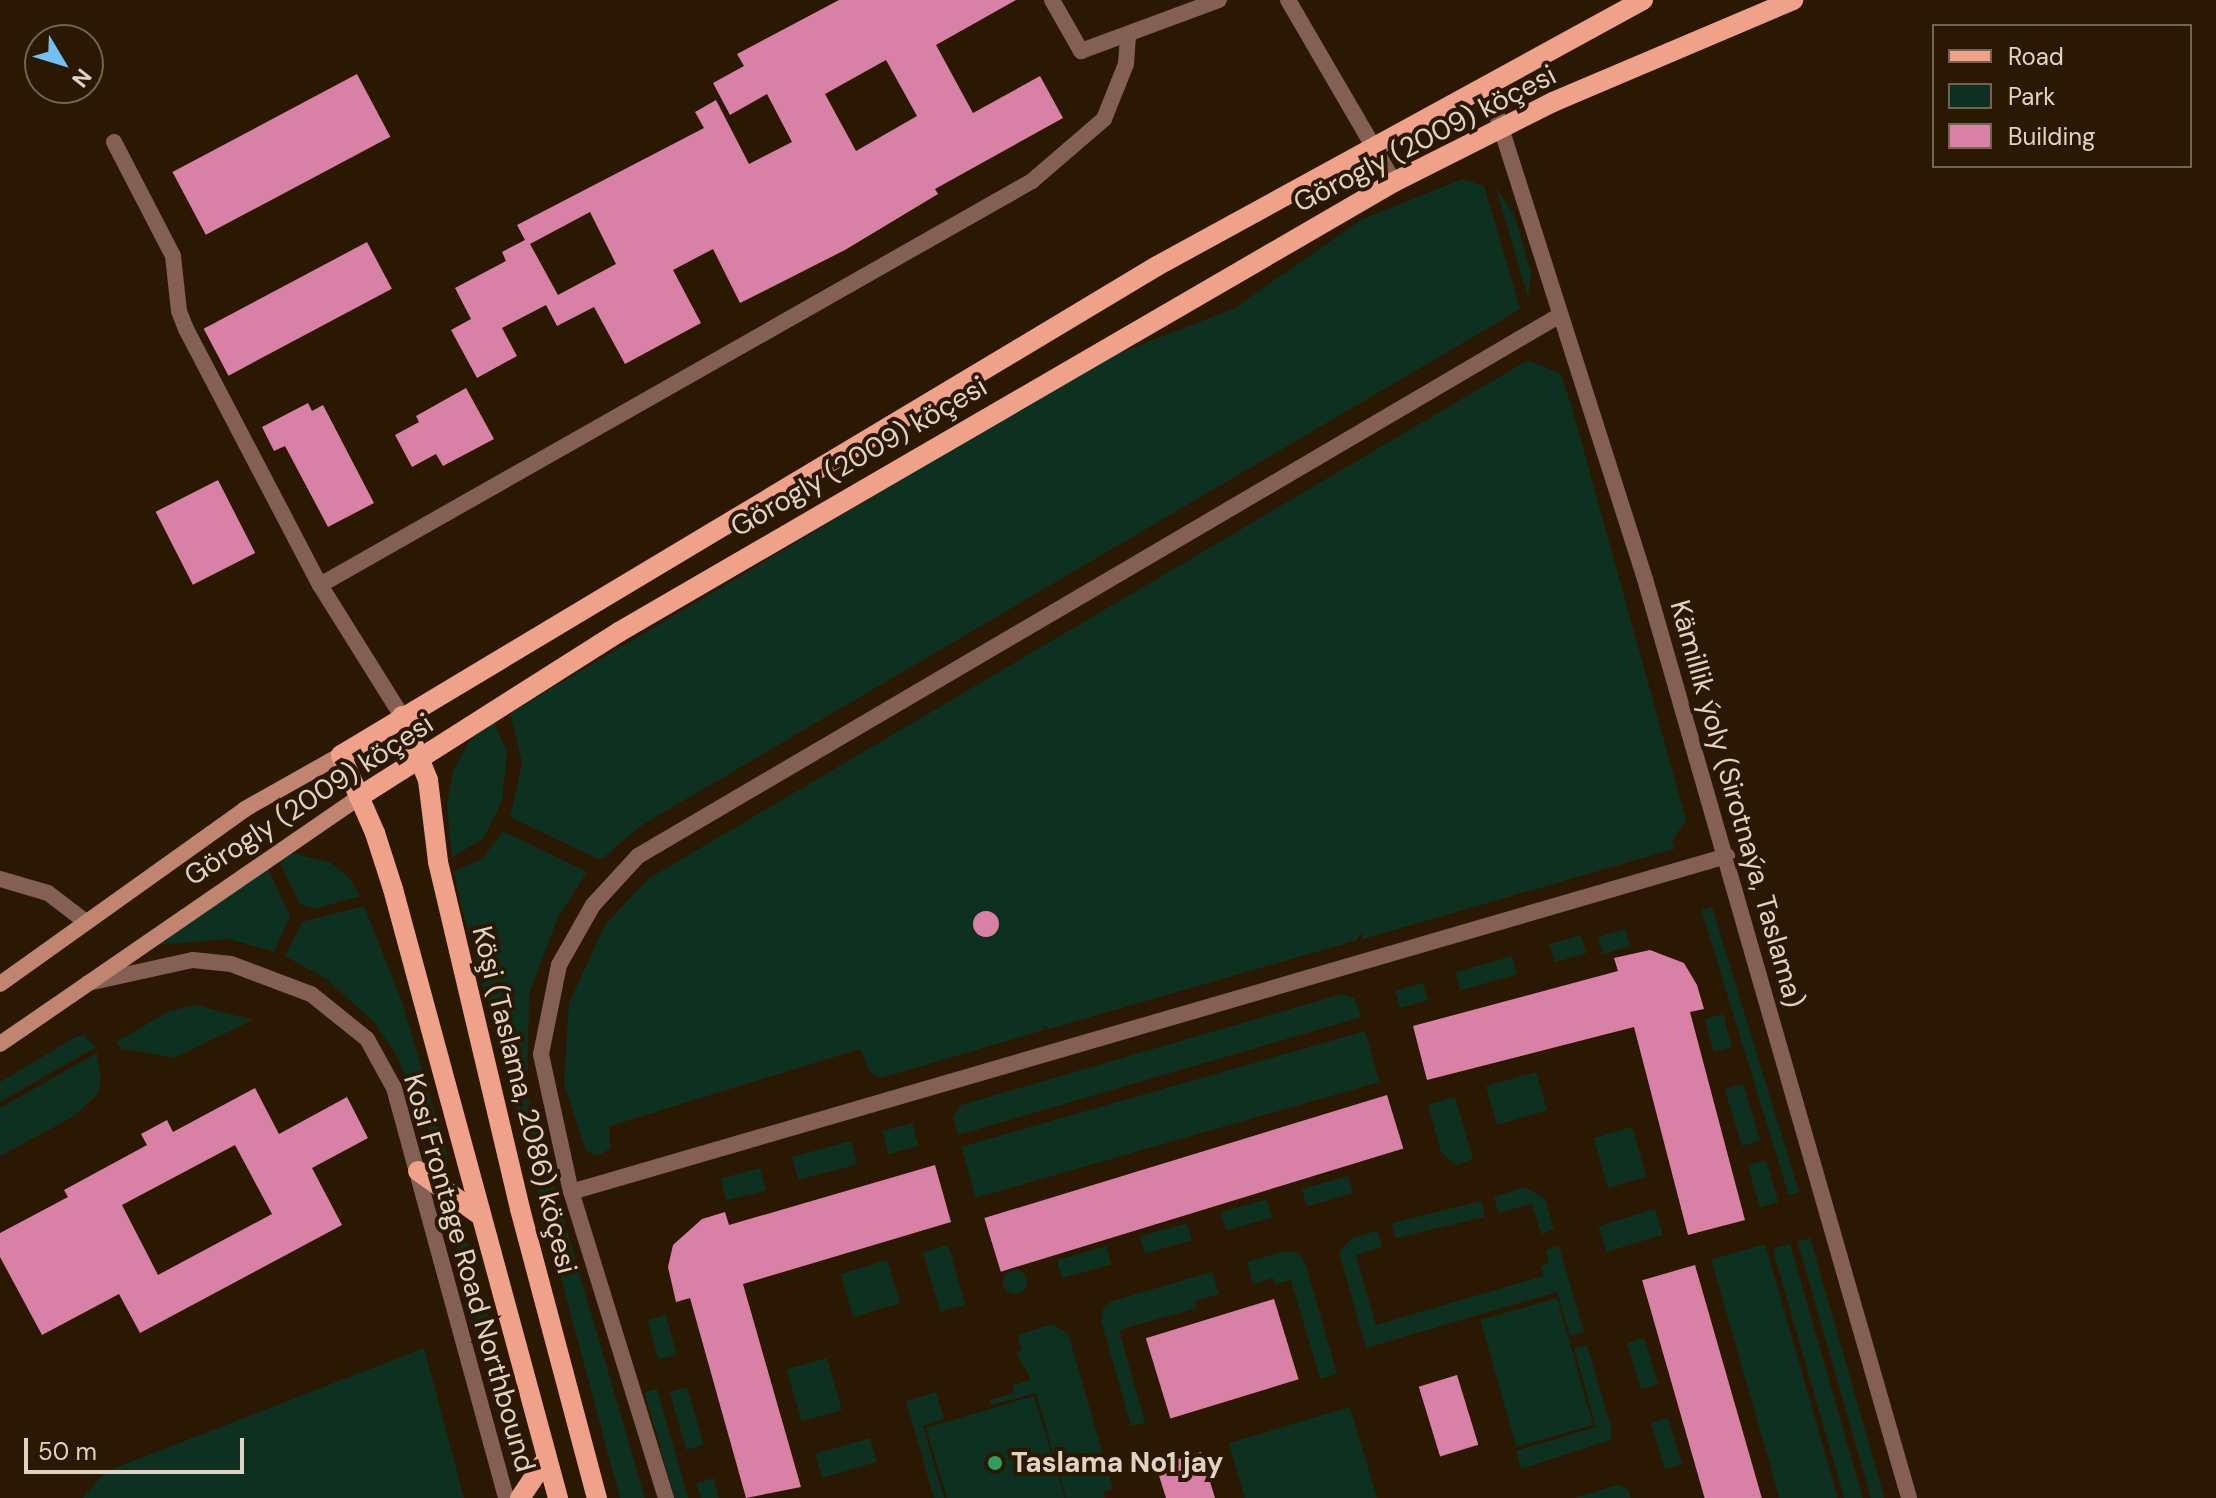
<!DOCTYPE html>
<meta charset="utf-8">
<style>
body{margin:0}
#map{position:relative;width:2216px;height:1498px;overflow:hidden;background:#2b1803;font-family:"DM Sans",sans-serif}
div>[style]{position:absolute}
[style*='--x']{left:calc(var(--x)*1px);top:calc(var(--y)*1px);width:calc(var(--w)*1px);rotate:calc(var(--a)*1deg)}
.green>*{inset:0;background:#0e3021;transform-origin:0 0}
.round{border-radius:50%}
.building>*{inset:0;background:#d880a6;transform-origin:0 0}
.street>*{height:16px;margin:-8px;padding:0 8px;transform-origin:8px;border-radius:8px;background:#845f53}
.secondary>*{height:16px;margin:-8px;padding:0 8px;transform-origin:8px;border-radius:8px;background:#c08471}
.primary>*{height:20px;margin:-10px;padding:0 10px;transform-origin:10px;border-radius:10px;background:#efa189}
.dots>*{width:22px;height:22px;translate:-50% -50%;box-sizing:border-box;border:4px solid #2b1803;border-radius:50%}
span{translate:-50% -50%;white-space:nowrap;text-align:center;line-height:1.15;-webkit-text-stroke:8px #2b1803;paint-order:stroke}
.street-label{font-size:28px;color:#e0d3c6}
.poi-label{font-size:28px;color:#e0d3c6;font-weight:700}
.left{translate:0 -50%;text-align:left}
.legend{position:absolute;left:1932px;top:24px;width:260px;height:144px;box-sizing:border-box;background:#2b1803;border:2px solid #736351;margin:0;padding:10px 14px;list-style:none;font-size:24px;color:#e0d3c6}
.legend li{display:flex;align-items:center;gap:16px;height:40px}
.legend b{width:40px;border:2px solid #736351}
.north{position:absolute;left:24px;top:24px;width:80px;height:80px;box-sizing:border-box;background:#2b1803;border:2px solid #736351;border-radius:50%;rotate:128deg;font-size:22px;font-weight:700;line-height:32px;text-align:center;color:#e0d3c6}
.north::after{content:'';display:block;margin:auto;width:28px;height:36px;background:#73c0f6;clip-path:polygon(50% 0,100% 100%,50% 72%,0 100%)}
.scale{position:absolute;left:24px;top:1438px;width:220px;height:36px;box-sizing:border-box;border:4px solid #e0d3c6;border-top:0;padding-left:10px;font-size:24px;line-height:28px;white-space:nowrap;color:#e0d3c6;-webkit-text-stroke:6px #2b1803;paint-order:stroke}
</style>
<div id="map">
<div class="green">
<div style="clip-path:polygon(1462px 179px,1484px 186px,1520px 308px,1512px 314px,642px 825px,600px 860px,510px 817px,522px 763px,510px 713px,1106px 358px,1233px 309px,1361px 220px)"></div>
<div style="clip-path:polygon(1495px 186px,1515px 217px,1531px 273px,1528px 297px)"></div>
<div style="clip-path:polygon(1528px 360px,1561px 374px,1572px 408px,1686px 820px,1672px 841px,1674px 849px,1363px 939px,1361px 933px,1357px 940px,1049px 1029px,1043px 1024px,1044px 1030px,881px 1078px,870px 1072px,860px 1049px,610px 1126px,610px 1149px,597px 1156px,586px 1151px,564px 1084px,569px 1003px,605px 925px,648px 879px)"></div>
<div style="clip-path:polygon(494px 722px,507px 753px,502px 801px,483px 839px,452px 857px,447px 805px,453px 771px,470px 740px)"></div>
<div style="clip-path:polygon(503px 831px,587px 872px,558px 917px,529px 994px,527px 1094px,645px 1498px,620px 1498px,459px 897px,454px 871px,482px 859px)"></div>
<div style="clip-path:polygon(290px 852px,331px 863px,349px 878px,360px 896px,314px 909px,300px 904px,277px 857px)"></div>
<div style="clip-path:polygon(264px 860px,290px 916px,274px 952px,230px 939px,155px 945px)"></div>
<div style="clip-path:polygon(364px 906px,402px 1002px,447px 1154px,446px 1169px,396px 1054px,374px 1022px,325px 978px,285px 956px,302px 922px)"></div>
<div style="left:1712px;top:907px;width:298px;height:11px;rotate:73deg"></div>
<div style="left:1625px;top:929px;width:18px;height:28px;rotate:74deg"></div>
<div style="left:1581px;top:935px;width:19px;height:33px;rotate:74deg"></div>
<div style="left:1512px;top:956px;width:19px;height:59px;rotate:74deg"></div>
<div style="left:1423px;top:983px;width:18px;height:29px;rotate:74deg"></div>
<div style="clip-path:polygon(1342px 994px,1354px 998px,1362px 1017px,958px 1135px,953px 1117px,961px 1105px)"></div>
<div style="clip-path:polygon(196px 1005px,253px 1020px,174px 1058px,120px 1048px,116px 1042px,169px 1011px)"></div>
<div style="left:1723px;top:1014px;width:34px;height:19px;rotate:75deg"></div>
<div style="left:1365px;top:1031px;width:53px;height:420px;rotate:74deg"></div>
<div style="clip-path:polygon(77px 1036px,84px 1036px,96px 1047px,0 1102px,0 1082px)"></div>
<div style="clip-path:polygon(97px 1053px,101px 1079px,97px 1095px,71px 1118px,0 1156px,0 1108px)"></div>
<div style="left:1536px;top:1072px;width:40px;height:52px;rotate:74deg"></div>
<div style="left:1743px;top:1084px;width:59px;height:19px;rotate:73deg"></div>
<div style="clip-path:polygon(1455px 1097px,1473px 1159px,1456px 1165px,1441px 1152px,1428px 1105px)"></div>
<div style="left:912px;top:1123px;width:24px;height:31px;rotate:75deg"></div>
<div style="left:1632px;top:1127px;width:52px;height:40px;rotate:74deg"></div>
<div style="left:851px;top:1141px;width:24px;height:61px;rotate:75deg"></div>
<div style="left:1766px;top:1160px;width:44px;height:19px;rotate:74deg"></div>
<div style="left:760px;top:1168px;width:23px;height:41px;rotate:75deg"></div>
<div style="left:1348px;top:1176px;width:18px;height:48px;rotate:74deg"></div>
<div style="clip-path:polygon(1525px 1187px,1545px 1199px,1554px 1229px,1541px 1234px,1532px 1204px,1498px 1213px,1494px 1197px)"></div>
<div style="left:1267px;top:1199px;width:19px;height:48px;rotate:74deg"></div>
<div style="left:1481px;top:1201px;width:16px;height:92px;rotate:76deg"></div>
<div style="left:1655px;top:1209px;width:27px;height:59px;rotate:73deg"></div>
<div style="left:1187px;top:1223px;width:18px;height:49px;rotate:74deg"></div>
<div style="clip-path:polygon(451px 1224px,471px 1248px,520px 1434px,512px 1458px)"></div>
<div style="clip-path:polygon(1377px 1231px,1382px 1247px,1356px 1255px,1376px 1325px,1543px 1276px,1541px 1266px,1549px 1263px,1546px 1250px,1559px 1246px,1584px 1332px,1570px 1336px,1557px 1292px,1366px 1348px,1339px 1252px,1352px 1238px)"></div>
<div style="left:1810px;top:1238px;width:271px;height:13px;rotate:74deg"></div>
<div style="left:1765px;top:1244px;width:265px;height:56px;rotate:74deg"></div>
<div style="left:1790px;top:1244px;width:265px;height:18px;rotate:74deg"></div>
<div style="left:948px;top:1245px;width:62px;height:26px;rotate:74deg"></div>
<div style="left:1106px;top:1246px;width:19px;height:51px;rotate:74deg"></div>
<div style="clip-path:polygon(1286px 1251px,1298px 1253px,1305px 1263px,1337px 1374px,1320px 1379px,1291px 1280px,1276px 1284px,1273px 1278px,1253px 1284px,1247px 1262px)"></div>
<div style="left:887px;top:1260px;width:45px;height:49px;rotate:73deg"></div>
<div class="round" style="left:1003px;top:1270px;width:24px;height:24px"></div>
<div style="clip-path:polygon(1212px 1272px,1219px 1294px,1195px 1301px,1197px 1308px,1119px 1330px,1145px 1423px,1131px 1426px,1101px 1321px,1103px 1309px,1112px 1301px)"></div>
<div style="left:1557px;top:1298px;width:132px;height:80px;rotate:74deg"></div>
<div style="left:666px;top:1315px;width:41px;height:19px;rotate:75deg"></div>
<div style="clip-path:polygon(1053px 1324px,1068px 1334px,1113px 1489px,1103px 1492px,1105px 1498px,1066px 1498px,1036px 1393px,991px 1405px,990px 1400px,1014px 1393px,1013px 1385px,1031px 1380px,1016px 1352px,1022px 1350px,1018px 1335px)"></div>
<div style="left:1644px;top:1338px;width:48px;height:18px;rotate:73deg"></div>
<div style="clip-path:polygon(1587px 1345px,1612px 1430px,1610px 1440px,1521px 1469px,1516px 1451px,1596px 1427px,1574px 1348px)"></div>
<div style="clip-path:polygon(424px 1348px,464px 1498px,83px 1498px,105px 1472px)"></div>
<div style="left:827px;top:1358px;width:54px;height:42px;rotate:74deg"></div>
<div style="left:687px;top:1387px;width:60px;height:18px;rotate:74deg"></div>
<div style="left:657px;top:1389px;width:114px;height:13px;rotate:74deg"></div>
<div style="clip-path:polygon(936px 1392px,944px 1419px,923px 1426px,944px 1498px,934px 1498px,906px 1401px)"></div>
<div style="clip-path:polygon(1034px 1396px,1065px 1498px,947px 1498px,926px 1428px)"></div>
<div style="clip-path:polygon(1350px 1407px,1377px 1498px,1245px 1498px,1229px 1443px)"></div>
<div style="left:1668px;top:1418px;width:48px;height:18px;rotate:73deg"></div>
<div style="left:870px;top:1438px;width:25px;height:57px;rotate:74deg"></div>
<div style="clip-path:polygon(714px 1478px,719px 1498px,701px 1498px,696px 1483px)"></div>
<div style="clip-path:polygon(1617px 1485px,1627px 1488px,1631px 1498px,1574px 1498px)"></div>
</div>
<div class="building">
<div style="clip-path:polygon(evenodd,839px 0,1016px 0,936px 45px,973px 113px,1040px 76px,1063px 118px,935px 189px,938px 194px,845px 250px,740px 303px,713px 249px,673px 270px,701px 323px,625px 364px,594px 307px,557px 326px,546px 305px,502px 328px,517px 356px,477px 378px,451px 330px,471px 319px,455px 288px,506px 261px,502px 252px,525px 240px,517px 225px,704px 128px,695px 112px,716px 100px,749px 164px,792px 142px,767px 94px,730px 115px,713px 83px,744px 66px,737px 54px,839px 0,886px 60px,917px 116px,856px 151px,825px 94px,886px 60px,839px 0,590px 212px,616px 264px,558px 295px,530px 244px,590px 212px)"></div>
<div style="left:357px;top:74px;width:71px;height:209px;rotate:62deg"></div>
<div style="left:367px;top:242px;width:53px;height:185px;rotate:62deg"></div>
<div style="clip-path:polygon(466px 388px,494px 439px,443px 466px,436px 454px,412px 467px,395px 435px,419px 422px,416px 416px)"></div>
<div style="clip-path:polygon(308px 403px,312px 411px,323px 405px,374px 503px,328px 527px,285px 446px,274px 451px,262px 427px)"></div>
<div style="left:218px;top:480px;width:82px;height:70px;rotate:63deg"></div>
<div class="round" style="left:973px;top:911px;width:26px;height:26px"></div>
<div style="clip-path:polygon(1650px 950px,1684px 963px,1697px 985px,1704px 1009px,1690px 1012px,1745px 1220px,1688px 1235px,1634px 1027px,1427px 1080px,1413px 1026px,1618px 971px,1614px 958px)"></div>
<div style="clip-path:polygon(evenodd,255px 1088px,279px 1134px,347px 1097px,368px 1138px,312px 1168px,342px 1225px,140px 1333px,119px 1294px,42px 1335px,0 1257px,0 1233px,68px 1197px,64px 1190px,147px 1145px,141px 1134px,167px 1120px,173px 1132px,255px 1088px,235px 1145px,272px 1214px,158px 1275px,122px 1205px,235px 1145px)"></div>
<div style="left:1387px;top:1095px;width:56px;height:421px;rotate:73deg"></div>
<div style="clip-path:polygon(935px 1165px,951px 1222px,743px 1284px,801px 1487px,746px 1498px,690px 1298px,676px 1302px,668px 1267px,673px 1245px,702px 1219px,725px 1212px,729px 1225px)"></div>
<div style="left:1695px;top:1265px;width:243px;height:55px;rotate:74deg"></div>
<div style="left:1274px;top:1299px;width:84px;height:134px;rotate:73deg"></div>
<div style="left:1457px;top:1375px;width:73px;height:40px;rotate:73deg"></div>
<div style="clip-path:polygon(1201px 1452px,1215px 1498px,1166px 1498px,1156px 1466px)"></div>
</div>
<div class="street">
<div style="--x:1052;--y:0;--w:59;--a:60.4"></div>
<div style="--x:1081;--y:51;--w:147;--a:-20.3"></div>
<div style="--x:1288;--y:0;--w:211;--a:59.8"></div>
<div style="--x:1487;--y:84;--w:520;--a:72.3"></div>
<div style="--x:1645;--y:579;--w:956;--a:73.97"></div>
<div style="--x:114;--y:142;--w:128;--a:62.6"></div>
<div style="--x:173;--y:256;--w:55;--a:83.8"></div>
<div style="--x:179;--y:311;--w:19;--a:69"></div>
<div style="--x:186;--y:329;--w:289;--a:62.4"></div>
<div style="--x:320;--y:585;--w:155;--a:58"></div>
<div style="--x:320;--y:585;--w:819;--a:-29.57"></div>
<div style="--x:1032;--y:181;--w:95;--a:-40.7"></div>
<div style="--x:1104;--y:119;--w:59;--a:-68.2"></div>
<div style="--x:1126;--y:64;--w:30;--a:-86"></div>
<div style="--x:0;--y:879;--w:50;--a:16.3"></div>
<div style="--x:48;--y:893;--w:48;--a:37.3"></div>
<div style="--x:88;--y:983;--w:107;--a:-12.4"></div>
<div style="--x:193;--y:960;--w:38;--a:6"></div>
<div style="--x:231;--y:964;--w:85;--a:20.6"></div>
<div style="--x:311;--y:994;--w:72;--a:38.8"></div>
<div style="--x:367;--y:1039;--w:56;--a:61.1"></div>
<div style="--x:394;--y:1088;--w:425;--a:74.7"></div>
<div style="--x:571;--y:1192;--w:1204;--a:-16.21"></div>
<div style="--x:666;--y:1498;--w:320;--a:-107.2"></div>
<div style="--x:571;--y:1192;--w:141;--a:-102.3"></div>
<div style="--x:541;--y:1054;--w:91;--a:-78.6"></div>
<div style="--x:559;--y:965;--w:69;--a:-60.5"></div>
<div style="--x:593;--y:905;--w:67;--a:-47.4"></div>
<div style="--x:638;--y:856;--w:1069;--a:-30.4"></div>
</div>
<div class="secondary">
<div style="--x:0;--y:984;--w:301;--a:-35.5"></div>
<div style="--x:245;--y:809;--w:110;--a:-29.4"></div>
<div style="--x:0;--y:1044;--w:436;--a:-34.5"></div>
</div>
<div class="primary">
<div style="--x:402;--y:716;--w:69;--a:67.9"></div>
<div style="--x:428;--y:780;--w:83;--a:83"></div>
<div style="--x:438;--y:862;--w:357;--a:76.7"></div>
<div style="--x:520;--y:1209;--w:299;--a:75.1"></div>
<div style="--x:359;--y:797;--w:308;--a:-32.4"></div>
<div style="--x:619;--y:632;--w:896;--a:-30.14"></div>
<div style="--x:1394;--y:182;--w:178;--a:-26.7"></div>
<div style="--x:1553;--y:102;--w:261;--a:-23"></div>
<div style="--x:418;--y:1171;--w:77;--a:35.5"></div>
<div style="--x:520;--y:1498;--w:48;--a:-56"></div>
<div style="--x:558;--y:1498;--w:631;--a:-105.16"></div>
<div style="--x:393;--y:889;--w:59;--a:-107.8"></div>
<div style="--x:375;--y:833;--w:85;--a:-113.6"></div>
<div style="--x:341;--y:755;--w:951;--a:-30.93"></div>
<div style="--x:1157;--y:266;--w:554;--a:-28.69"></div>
</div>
<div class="dots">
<div style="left:995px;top:1463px;background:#2e9e5b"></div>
</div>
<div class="street-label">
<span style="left:1425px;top:139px;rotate:-27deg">Görogly (2009) köçesi</span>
<span style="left:859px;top:457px;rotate:-30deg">Görogly (2009) köçesi</span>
<span style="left:309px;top:800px;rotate:-33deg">Görogly (2009) köçesi</span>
<span style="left:1737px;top:804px;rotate:74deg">Kämillik ýoly (Sirotnaýa, Taslama)</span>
<span style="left:524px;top:1100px;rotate:76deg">Köşi (Taslama, 2086) köçesi</span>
<span style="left:469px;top:1273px;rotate:74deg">Kosi Frontage Road Northbound</span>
</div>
<div class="poi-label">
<span class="left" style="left:1011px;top:1463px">Taslama No1 jay</span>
</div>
<ul class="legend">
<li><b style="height:10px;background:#efa189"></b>Road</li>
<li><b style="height:22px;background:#0e3021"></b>Park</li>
<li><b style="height:22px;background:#d880a6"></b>Building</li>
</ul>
<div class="north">N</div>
<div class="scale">50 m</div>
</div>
